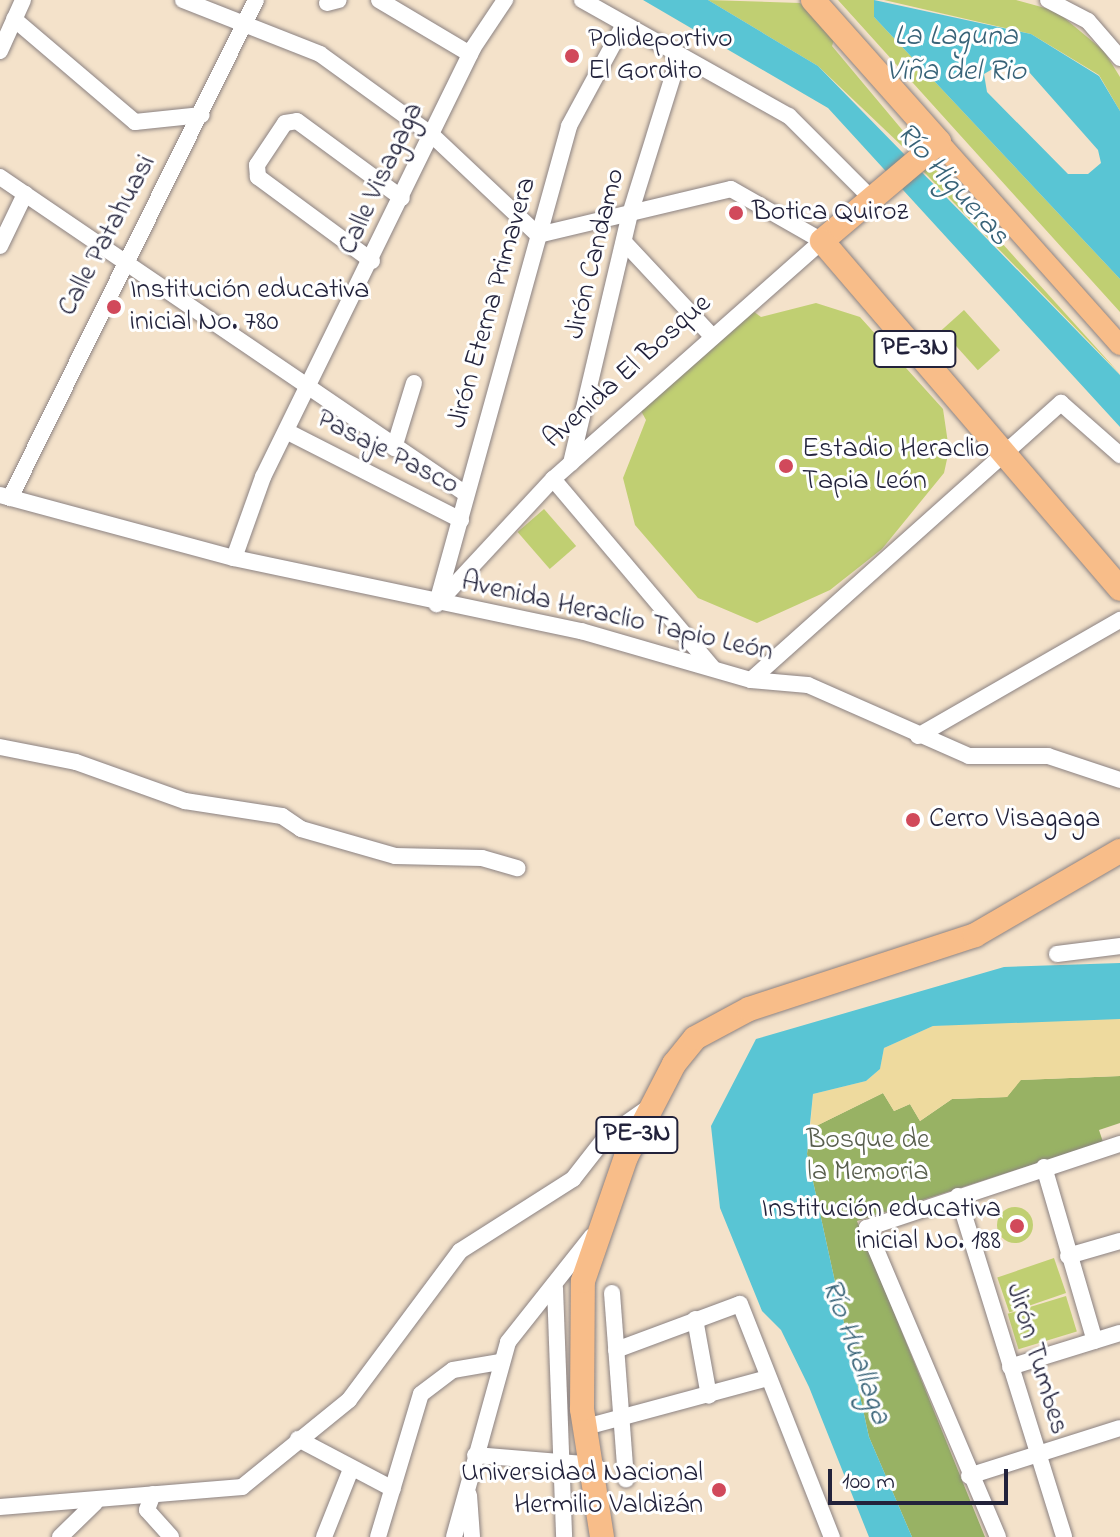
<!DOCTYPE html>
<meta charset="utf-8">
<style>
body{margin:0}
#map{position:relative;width:1120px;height:1537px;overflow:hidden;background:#f4e2ca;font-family:"Indie Flower",sans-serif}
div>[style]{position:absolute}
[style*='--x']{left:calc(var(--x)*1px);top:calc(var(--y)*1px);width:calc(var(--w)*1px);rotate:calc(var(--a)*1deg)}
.green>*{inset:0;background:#c0cf72;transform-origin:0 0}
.round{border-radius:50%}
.forest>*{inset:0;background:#98b264}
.sand>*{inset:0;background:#eeda9e}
.water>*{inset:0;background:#59c5d4}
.roads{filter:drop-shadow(0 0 2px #8b8282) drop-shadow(0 0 2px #8b8282)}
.minor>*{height:16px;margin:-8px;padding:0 8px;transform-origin:8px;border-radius:8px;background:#fff}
.major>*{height:20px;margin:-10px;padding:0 10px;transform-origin:10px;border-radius:10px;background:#f8bd89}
.highway>*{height:24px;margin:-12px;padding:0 12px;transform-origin:12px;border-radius:12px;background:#f8bd89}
.dots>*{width:22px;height:22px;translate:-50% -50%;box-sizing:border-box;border:4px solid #fff;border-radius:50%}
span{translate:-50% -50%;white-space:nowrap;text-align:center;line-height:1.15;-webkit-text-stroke:6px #fff;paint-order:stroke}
.shield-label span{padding:2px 6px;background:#fff;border:2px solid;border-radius:6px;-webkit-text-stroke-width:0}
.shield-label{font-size:26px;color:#22223b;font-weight:700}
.poi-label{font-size:28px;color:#22223b}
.left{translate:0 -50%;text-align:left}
.right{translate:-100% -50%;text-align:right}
.street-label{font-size:28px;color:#22223b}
.park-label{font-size:28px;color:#595f4e}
.water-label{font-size:30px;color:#386378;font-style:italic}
.scale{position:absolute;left:828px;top:1469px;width:180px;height:36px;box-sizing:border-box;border:4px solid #22223b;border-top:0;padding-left:10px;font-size:24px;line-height:28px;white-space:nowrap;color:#22223b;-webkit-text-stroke:6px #fff;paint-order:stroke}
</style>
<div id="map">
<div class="green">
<div style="clip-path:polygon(708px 0,800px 3px,835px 37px,832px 46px,909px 138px,902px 146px,818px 66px)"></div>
<div style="clip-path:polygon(838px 0,874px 0,874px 17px,1120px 279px,1120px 312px)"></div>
<div style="clip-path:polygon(884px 0,1016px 0,1056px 11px,1104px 51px,1120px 77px,1120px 111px,1099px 75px,1031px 34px)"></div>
<div style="clip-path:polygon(922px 170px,936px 170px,1120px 374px)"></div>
<div style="clip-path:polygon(816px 303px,860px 317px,943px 409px,949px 450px,944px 473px,882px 549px,830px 590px,757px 623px,698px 598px,635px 525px,623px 478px,646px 420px,640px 409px,753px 311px,761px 317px)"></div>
<div style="left:964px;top:310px;width:54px;height:30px;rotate:48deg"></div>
<div style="left:544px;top:509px;width:49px;height:35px;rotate:49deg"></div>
<div class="round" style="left:997px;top:1207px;width:36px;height:36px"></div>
<div style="left:1054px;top:1258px;width:37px;height:60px;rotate:71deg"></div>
<div style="left:1066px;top:1296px;width:37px;height:61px;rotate:73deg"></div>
</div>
<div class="forest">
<div style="clip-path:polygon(1120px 1076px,1120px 1123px,1099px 1130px,1103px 1142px,857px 1221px,985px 1537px,912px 1537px,869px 1437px,807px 1154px,810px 1129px,883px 1093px,894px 1111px,910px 1104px,920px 1121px,952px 1099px,1007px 1097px,1020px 1080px)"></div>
</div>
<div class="sand">
<div style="clip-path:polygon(1072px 1017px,1120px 1019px,1120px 1076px,1021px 1080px,1007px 1097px,952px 1099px,920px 1121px,910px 1104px,894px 1111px,883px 1093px,810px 1129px,813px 1094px,866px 1081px,880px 1069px,884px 1048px,933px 1026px)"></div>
</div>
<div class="water">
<div style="clip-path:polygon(643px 0,708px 0,818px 66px,1120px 375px,1120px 427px,828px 108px)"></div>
<div style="clip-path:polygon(evenodd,874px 0,1031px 34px,1099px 76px,1120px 111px,1120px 279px,874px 17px,874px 0,1006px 61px,1029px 72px,1098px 150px,1101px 163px,1088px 174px,1068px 174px,987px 92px,984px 74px,1006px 61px)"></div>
<div style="clip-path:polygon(1120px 963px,1120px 1019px,933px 1026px,884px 1048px,880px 1069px,866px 1081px,813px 1094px,807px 1154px,869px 1437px,912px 1537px,869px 1537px,809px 1387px,781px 1330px,762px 1311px,720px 1208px,711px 1126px,756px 1039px,1004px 967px)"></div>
</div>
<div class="roads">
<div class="minor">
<div style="--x:183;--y:0;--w:147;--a:21.5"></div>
<div style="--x:320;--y:54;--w:138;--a:35.9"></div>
<div style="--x:432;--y:135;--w:146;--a:43.3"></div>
<div style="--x:538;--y:235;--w:198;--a:-13.4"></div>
<div style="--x:731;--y:189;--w:105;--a:29.7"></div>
<div style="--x:822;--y:241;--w:359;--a:138.5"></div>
<div style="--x:553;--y:479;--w:171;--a:132.9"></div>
<div style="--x:379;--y:0;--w:106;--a:30.7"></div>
<div style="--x:582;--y:0;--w:237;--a:29.3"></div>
<div style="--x:789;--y:116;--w:119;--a:45"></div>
<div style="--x:1048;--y:0;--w:45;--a:27.7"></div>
<div style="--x:1088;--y:21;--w:49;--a:49.1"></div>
<div style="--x:327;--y:3;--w:12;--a:-14"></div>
<div style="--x:14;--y:19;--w:159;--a:40.4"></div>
<div style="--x:135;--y:122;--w:67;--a:-6"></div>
<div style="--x:0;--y:51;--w:56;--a:-65.7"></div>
<div style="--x:0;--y:177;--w:564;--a:34.23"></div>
<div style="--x:624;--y:242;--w:130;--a:46.9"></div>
<div style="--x:0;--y:246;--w:58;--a:-64.3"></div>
<div style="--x:372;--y:261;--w:142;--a:-143.6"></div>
<div style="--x:258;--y:177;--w:12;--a:-95"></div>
<div style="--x:257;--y:165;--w:50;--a:-56.3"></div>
<div style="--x:285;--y:123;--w:12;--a:-9"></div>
<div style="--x:297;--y:121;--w:130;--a:36.3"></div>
<div style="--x:290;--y:433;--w:192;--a:27"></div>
<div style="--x:394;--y:448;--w:68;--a:-72.9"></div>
<div style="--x:571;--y:463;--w:256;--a:-76.7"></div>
<div style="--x:630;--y:214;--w:161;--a:-72.7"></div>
<div style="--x:553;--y:479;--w:246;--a:49.8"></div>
<div style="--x:0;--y:495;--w:242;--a:15.1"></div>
<div style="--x:234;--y:558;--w:355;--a:11.9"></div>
<div style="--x:581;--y:631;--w:177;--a:16.1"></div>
<div style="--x:751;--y:680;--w:57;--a:5"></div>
<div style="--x:808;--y:685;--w:176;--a:23.8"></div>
<div style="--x:969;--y:756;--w:79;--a:0"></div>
<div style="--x:1048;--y:756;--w:76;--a:18.4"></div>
<div style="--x:10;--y:498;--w:555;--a:-63.71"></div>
<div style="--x:234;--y:558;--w:86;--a:-70.3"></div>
<div style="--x:263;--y:477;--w:478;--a:-63.9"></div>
<div style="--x:473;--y:48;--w:58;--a:-56.3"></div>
<div style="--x:438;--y:599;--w:491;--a:-74.5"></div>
<div style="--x:569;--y:126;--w:114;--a:-61.6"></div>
<div style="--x:751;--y:680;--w:416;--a:-41.8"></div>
<div style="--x:1061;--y:403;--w:79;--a:41.4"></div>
<div style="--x:918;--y:736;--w:233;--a:-29.9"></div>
<div style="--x:0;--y:747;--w:77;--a:11.2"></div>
<div style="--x:76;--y:762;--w:116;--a:19.7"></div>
<div style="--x:185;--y:801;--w:98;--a:8.8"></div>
<div style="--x:282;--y:816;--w:23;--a:34"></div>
<div style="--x:301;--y:829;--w:98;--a:16"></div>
<div style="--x:395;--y:856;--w:87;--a:1.3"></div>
<div style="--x:482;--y:858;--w:37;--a:16"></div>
<div style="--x:1057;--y:954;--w:64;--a:-7.2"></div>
<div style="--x:1044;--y:1167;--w:181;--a:73.7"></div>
<div style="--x:958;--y:1196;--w:357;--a:72.7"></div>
<div style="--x:1068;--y:1256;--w:54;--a:-16.1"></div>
<div style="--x:555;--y:1288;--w:249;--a:87.9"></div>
<div style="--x:612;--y:1293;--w:187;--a:85.7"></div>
<div style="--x:695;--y:1319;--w:78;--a:79.7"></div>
<div style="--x:616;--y:1350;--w:132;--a:-20.4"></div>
<div style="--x:740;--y:1304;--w:251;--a:68.5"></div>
<div style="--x:1010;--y:1367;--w:115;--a:-17.2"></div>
<div style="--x:586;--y:1427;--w:188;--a:-15.1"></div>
<div style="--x:298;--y:1439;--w:107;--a:27.8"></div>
<div style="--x:475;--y:1455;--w:121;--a:4.7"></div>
<div style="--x:969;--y:1476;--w:158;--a:-17.6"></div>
<div style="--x:153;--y:1494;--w:17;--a:111"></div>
<div style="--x:147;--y:1510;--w:36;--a:48"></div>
<div style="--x:469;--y:1495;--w:42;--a:85.9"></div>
<div style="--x:0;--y:1507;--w:243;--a:-4.7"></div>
<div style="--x:242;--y:1487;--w:138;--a:-39.1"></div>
<div style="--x:349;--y:1400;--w:186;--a:-53.3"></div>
<div style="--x:460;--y:1251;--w:134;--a:-32.5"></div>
<div style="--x:573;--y:1179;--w:52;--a:-52"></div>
<div style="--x:605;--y:1138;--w:57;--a:-35.1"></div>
<div style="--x:60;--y:1537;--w:49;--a:-44.2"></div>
<div style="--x:324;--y:1537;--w:73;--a:-68.3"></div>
<div style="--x:378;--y:1537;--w:149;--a:-73.3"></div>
<div style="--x:421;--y:1394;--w:40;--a:-37"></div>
<div style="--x:453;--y:1370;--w:48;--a:-9.7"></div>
<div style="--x:454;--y:1537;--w:202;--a:-74.5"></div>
<div style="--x:508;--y:1342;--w:135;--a:-51.6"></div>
<div style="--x:998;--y:1537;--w:336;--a:-113"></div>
<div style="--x:867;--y:1228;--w:267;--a:-18.4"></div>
</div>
<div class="major">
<div style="--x:939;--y:142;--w:272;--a:48.3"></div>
</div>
<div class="highway">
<div style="--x:813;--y:0;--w:190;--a:48.4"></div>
<div style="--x:939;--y:142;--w:153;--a:139.8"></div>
<div style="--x:822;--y:241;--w:458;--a:49.4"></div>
<div style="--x:602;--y:1537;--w:130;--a:-98.9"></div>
<div style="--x:582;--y:1409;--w:128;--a:-89.6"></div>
<div style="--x:583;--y:1281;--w:131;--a:-70.9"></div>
<div style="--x:626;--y:1157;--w:105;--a:-62.7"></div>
<div style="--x:674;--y:1064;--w:33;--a:-51"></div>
<div style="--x:695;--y:1038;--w:61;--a:-28.2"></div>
<div style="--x:749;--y:1009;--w:238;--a:-18.1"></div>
<div style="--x:975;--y:935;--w:168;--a:-30.1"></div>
</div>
</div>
<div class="dots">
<div style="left:572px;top:56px;background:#d1495b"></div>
<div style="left:736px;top:213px;background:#d1495b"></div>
<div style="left:114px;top:307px;background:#d1495b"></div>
<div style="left:786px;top:466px;background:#d1495b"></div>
<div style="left:913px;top:820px;background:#d1495b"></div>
<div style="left:1017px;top:1226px;background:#d1495b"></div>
<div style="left:719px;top:1490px;background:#d1495b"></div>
</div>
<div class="shield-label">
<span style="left:915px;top:349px">PE-3N</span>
<span style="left:637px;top:1135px">PE-3N</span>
</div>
<div class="poi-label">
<span class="left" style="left:588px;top:56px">Polideportivo<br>El Gordito</span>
<span class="left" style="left:752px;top:213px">Botica Quiroz</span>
<span class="left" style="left:130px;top:307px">Institución educativa<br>inicial No. 780</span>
<span class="left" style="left:802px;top:466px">Estadio Heraclio<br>Tapia León</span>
<span class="left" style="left:929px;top:820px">Cerro Visagaga</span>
<span class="right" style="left:1001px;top:1226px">Institución educativa<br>inicial No. 188</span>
<span class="right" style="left:703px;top:1490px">Universidad Nacional<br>Hermilio Valdizán</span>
</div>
<div class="street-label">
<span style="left:382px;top:179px;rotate:-65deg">Calle Visagaga</span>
<span style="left:108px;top:236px;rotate:-62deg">Calle Patahuasi</span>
<span style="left:596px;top:254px;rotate:-76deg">Jirón Candamo</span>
<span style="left:493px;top:303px;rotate:-74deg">Jirón Eterna Primavera</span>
<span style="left:628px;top:372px;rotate:-42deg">Avenida El Bosque</span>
<span style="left:387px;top:453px;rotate:27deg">Pasaje Pasco</span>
<span style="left:617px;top:618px;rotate:13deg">Avenida Heraclio Tapio León</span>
<span style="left:1036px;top:1359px;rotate:73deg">Jirón Tumbes</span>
</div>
<div class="park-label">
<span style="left:868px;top:1157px">Bosque de<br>la Memoria</span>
</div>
<div class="water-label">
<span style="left:956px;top:54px">La Laguna<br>Viña del Rio</span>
<span style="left:952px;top:185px;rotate:48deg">Río Higueras</span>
<span style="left:855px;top:1352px;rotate:70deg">Río Huallaga</span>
</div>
<div class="scale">100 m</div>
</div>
